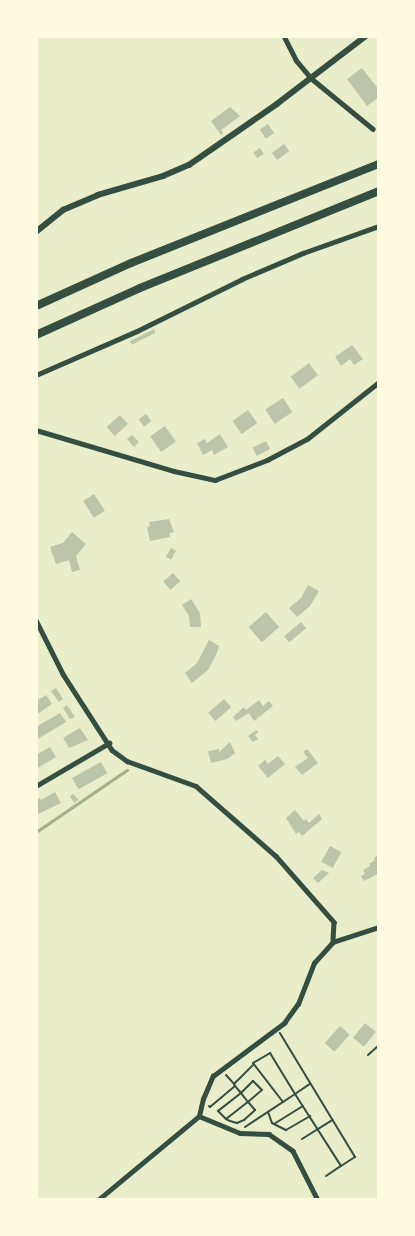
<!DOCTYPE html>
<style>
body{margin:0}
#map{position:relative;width:415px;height:1236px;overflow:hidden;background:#e9edc9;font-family:Karla,sans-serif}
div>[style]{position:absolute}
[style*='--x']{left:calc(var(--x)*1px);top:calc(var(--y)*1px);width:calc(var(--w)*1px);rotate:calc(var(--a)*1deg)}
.stream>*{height:2.5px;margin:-1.25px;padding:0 1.25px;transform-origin:1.25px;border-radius:1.25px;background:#a3b18a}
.building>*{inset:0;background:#bcc5a7;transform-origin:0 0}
.path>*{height:2px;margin:-1px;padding:0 1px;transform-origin:1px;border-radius:1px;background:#344e41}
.service>*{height:2px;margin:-1px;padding:0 1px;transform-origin:1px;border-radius:1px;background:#344e41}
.minor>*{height:4.5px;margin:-2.25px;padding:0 2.25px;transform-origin:2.25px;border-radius:2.25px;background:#344e41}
.secondary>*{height:5.5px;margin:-2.75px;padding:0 2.75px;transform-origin:2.75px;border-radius:2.75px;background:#344e41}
.motorway>*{height:8px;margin:-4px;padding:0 4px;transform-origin:4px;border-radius:4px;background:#344e41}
span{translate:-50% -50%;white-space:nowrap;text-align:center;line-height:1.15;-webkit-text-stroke:4.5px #fefae0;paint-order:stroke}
.frame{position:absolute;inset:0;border:38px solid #fefae0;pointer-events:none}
</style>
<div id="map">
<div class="stream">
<div style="--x:36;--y:832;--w:110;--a:-34.3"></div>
</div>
<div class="building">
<div style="clip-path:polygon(362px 68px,379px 90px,379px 97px,367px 106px,347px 79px)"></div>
<div style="clip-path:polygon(230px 107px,240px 116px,221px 130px,223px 133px,221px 135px,211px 121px)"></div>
<div style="left:268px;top:124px;width:11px;height:10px;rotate:56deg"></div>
<div style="left:284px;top:144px;width:9px;height:15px;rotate:54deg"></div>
<div style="left:260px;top:148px;width:7px;height:8px;rotate:56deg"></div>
<div style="left:154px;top:329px;width:4px;height:27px;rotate:63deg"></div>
<div style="clip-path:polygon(352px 345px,363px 359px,354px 365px,350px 359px,341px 366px,335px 357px)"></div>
<div style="left:309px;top:363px;width:15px;height:23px;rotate:53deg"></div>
<div style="left:283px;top:398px;width:17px;height:21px;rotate:57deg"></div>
<div style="left:248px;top:410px;width:16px;height:19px;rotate:55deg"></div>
<div style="left:146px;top:414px;width:9px;height:9px;rotate:54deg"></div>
<div style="left:120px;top:415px;width:12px;height:18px;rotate:48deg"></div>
<div style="left:165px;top:426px;width:19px;height:18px;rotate:55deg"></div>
<div style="clip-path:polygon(220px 434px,228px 447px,214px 455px,212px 450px,203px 455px,197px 443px,205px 439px,207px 443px)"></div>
<div style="clip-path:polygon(132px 435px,139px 442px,134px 447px,127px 439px)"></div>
<div style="left:266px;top:441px;width:9px;height:15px;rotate:63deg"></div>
<div style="left:94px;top:494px;width:20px;height:13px;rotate:57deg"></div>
<div style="clip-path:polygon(169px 519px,174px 532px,170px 533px,170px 537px,150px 541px,147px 527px,150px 526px,149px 522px)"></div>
<div style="clip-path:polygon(72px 532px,86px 544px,76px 556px,80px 570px,72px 572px,69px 560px,56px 564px,50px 547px,63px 543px)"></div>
<div style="left:171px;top:548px;width:6px;height:10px;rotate:31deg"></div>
<div style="left:173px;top:573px;width:11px;height:13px;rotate:49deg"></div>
<div style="clip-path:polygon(308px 585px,319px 591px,310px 606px,297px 617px,289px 608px,301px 598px)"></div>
<div style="clip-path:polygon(191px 599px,200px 613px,201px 627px,190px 627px,189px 616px,182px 605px)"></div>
<div style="left:266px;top:612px;width:20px;height:23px;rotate:49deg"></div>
<div style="left:301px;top:622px;width:8px;height:22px;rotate:50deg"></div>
<div style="clip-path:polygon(209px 640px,219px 646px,217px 653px,208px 670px,192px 683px,185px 673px,197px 663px)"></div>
<div style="clip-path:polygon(56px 688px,63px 699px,59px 702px,51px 691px)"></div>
<div style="clip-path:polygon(46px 695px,52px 704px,36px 715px,36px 701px)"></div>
<div style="left:224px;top:699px;width:11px;height:21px;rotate:49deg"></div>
<div style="clip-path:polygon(259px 700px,263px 706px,269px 701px,273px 706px,254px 721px,249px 713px,236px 721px,233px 717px,244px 707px,246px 710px)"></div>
<div style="clip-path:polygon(67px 705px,75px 717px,70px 719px,63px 708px)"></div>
<div style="clip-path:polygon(60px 713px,66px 722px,36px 740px,36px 727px)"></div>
<div style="clip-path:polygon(80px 728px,88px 740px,69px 748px,63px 738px)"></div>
<div style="clip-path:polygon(256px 730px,258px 732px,255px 735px,258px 739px,253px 742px,248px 736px)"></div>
<div style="clip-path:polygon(230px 742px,235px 753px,227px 759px,211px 763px,208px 751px,219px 749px,219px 752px)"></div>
<div style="clip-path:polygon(50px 747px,56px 757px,36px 769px,36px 755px)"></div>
<div style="clip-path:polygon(307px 749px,318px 763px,302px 775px,295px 767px,308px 758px,303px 752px)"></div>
<div style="clip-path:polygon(278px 756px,285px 764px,268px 778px,258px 766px,265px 760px,268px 764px)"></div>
<div style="left:101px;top:762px;width:13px;height:33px;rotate:61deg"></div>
<div style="clip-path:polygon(55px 792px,61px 803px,36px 815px,36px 800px,40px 798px,41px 800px)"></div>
<div style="clip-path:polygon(73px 794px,79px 800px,74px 803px,70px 796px)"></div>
<div style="clip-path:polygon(295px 810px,304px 821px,306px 819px,309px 823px,319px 814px,322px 819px,302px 836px,299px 832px,296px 834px,286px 818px)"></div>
<div style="left:330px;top:846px;width:13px;height:18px;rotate:29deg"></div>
<div style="clip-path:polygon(378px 855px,379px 873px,364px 881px,361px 876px,365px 874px,363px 870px,370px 866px,369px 864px,375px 860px,374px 858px)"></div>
<div style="clip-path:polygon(322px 870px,329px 873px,318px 883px,313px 878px)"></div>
<div style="left:365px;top:1023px;width:14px;height:19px;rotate:39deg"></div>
<div style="left:340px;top:1026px;width:13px;height:23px;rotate:42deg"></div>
</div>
<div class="path">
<div style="--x:226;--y:1075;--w:12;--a:48"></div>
<div style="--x:283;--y:1102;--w:49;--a:-127.6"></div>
<div style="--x:253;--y:1063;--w:20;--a:-30"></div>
<div style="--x:270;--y:1053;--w:48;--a:58.6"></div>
<div style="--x:295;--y:1094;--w:18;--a:-34"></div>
<div style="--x:209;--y:1106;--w:1;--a:45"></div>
<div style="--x:210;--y:1107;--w:33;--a:-40"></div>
<div style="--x:268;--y:1112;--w:12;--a:70"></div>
<div style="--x:272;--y:1123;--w:16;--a:27"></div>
<div style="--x:286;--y:1130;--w:28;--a:-30"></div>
<div style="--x:226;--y:1119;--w:28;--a:-38"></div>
<div style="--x:248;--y:1102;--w:18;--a:-41"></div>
<div style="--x:262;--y:1090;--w:13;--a:-135"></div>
<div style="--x:253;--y:1081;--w:17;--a:135"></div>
<div style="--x:241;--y:1093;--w:29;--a:142"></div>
<div style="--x:218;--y:1111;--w:11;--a:45"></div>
<div style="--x:226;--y:1119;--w:4;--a:27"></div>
<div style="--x:230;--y:1121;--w:7;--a:16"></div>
<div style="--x:237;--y:1123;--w:8;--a:-23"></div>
<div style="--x:244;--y:1120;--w:15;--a:-42"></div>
<div style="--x:255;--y:1110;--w:11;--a:-131"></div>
<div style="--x:248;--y:1102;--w:11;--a:-128"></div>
<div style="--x:241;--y:1093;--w:9;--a:-131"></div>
<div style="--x:235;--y:1086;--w:2;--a:-117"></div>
<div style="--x:234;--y:1084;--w:27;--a:-45"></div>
<div style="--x:274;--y:1124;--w:34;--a:-32"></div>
<div style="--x:245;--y:1127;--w:60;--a:-33.4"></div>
<div style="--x:295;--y:1094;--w:85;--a:57.4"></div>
<div style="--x:341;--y:1166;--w:17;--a:-33"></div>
<div style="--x:355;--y:1157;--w:145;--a:-121.2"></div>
<div style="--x:302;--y:1139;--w:36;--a:-32"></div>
<div style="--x:326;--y:1176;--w:18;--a:-34"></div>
</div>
<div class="service">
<div style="--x:368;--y:1055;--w:15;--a:-42"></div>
</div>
<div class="minor">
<div style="--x:284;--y:36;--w:27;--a:63"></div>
<div style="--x:296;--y:60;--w:23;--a:50"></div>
<div style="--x:311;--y:78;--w:80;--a:39.4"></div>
<div style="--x:36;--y:375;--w:110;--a:-23.5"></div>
<div style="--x:137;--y:331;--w:117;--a:-26.3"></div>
<div style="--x:242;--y:279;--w:66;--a:-23.1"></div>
<div style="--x:303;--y:253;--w:81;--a:-19.6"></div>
<div style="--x:36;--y:430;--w:144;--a:16.5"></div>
<div style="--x:174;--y:471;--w:42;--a:12.4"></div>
<div style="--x:215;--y:480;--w:56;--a:-21"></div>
<div style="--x:267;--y:460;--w:45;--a:-27.7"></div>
<div style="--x:307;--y:439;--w:92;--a:-38.4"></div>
<div style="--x:36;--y:620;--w:60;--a:63.4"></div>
<div style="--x:63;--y:674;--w:90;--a:57.2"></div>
<div style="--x:112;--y:750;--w:19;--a:36"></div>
<div style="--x:127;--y:761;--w:73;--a:19.9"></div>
<div style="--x:196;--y:786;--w:106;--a:41.2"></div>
<div style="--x:276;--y:856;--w:88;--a:48.7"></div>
<div style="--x:334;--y:922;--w:20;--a:93"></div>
<div style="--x:36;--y:786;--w:85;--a:-30.5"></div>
<div style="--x:199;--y:1116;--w:17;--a:-77"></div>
<div style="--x:203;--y:1099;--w:25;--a:-67"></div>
<div style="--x:213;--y:1076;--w:89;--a:-36.7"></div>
<div style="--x:284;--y:1023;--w:24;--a:-54"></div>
<div style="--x:298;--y:1004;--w:44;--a:-68.7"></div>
<div style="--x:314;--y:963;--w:28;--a:-48"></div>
<div style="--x:333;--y:942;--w:48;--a:-18.1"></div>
<div style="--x:199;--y:1116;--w:44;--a:22.5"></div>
<div style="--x:240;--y:1133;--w:29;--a:2"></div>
<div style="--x:269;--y:1134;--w:29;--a:35"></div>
<div style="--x:293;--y:1151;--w:55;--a:63"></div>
<div style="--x:98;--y:1200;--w:131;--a:-39.7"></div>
</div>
<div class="secondary">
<div style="--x:36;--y:232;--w:35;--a:-39"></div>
<div style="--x:63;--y:210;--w:38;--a:-23"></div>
<div style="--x:98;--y:195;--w:68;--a:-16.3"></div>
<div style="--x:163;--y:176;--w:28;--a:-23"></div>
<div style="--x:189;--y:165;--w:107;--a:-34.7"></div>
<div style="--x:277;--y:104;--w:112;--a:-37.4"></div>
</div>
<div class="motorway">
<div style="--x:36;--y:306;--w:104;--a:-24.4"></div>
<div style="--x:131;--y:263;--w:267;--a:-21.8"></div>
<div style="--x:36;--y:335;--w:114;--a:-24.3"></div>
<div style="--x:140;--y:288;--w:258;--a:-22.1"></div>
</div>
<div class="frame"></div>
</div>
